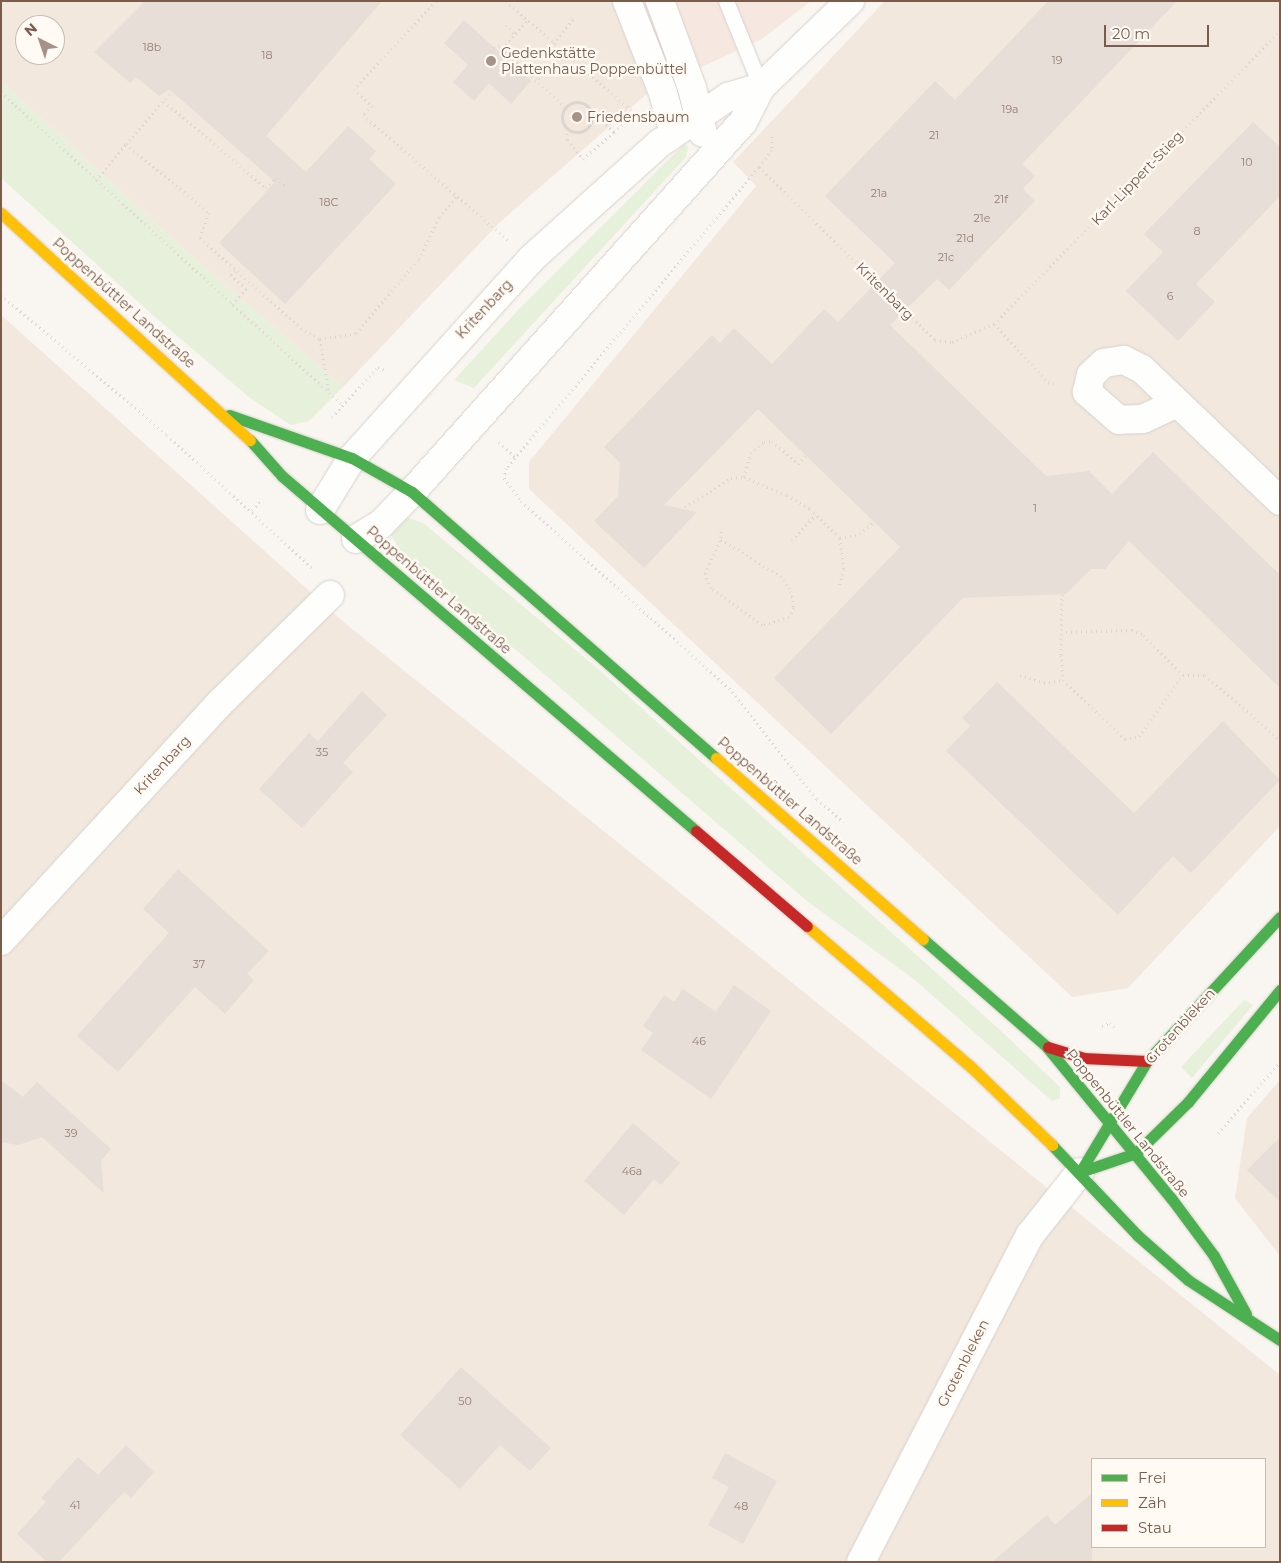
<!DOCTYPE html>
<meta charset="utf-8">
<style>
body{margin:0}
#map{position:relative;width:1281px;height:1563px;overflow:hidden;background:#f9f5f0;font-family:Montserrat,sans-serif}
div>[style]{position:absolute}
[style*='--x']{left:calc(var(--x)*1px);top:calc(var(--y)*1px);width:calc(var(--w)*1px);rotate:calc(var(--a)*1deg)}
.residential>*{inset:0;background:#f2e8de}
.commercial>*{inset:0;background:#f6e8e1}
.green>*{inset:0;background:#e7f0db}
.building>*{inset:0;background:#e6ded7}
.path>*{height:3px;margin-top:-1.5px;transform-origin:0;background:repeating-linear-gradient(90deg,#dcd5d0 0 1px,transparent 0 5px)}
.path>.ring{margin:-1.5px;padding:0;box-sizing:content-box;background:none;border:3px solid #dcd5d0;border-radius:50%}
.roads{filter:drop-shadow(0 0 1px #d7d1cb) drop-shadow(0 0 1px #d7d1cb)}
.lane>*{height:15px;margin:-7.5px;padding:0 7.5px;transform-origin:7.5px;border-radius:7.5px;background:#fefefd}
.street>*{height:28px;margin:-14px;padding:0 14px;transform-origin:14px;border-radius:14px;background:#fefefd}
.fast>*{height:11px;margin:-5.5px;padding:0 5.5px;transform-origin:5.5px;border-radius:5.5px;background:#4caf50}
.slow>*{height:11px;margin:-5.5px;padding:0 5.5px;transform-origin:5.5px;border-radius:5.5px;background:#ffc107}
.jam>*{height:11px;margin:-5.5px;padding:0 5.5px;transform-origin:5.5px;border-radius:5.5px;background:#c62828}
.dots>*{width:14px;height:14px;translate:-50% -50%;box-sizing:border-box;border:2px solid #fffaf3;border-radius:50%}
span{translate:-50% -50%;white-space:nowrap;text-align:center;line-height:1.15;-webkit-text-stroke:4.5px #fffaf3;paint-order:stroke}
.number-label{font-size:11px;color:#977e72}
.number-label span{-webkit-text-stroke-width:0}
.poi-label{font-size:14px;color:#7a5c4d}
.left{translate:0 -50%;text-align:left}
.street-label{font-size:14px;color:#7a5c4d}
.frame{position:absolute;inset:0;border:2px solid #7a5c4d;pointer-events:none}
.legend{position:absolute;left:1091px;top:1458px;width:175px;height:90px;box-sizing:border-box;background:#fffaf3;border:1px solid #cabbb1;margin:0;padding:6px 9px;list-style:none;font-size:15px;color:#7a5c4d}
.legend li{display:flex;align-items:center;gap:10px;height:25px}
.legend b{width:25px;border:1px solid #cabbb1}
.north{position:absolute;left:15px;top:15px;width:50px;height:50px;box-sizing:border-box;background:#fffaf3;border:1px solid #cabbb1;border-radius:50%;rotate:319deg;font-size:14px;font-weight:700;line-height:20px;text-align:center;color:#7a5c4d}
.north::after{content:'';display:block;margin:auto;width:18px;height:22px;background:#a69286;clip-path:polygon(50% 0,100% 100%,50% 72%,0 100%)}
.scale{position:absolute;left:1104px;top:25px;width:105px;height:22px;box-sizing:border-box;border:2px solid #7a5c4d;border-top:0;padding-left:6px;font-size:15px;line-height:18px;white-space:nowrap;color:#7a5c4d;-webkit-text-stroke:4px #fffaf3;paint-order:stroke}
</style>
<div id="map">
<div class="residential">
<div style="clip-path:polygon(evenodd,1px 1px,614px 1px,650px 91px,500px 222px,343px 387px,168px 235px,1px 81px,1px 1px,25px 25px,55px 25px,55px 55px,25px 55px,25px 25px)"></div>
<div style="clip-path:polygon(885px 1px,1280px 1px,1280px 826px,1128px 988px,1072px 997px,529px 489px,529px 462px,756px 186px,733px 162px)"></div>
<div style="clip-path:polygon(evenodd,1px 315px,346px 624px,1280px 1375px,1280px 1562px,1px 1562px,1px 315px,1092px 1459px,1265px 1459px,1265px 1547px,1092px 1547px,1092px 1459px)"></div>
<div style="clip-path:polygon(1280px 1080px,1280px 1256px,1235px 1198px,1247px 1118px)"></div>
</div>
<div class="commercial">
<div style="clip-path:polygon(614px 1px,811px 1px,762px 39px,650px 91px)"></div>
</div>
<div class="green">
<div style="clip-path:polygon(1px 81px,168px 235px,343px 387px,309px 421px,291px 425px,250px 398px,155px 317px,1px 178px)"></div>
<div style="clip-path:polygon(684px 144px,688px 147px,686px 157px,474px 388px,454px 380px,520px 308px)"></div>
<div style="clip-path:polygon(409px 518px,423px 523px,597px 668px,1001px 1031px,1060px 1087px,1060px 1098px,1052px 1101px,915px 980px,807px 901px,521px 654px,409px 564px,389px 532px,393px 523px)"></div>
<div style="clip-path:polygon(1244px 1000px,1253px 1005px,1192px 1078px,1181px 1067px)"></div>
</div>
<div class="building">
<div style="clip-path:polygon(145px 1px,382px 1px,266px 136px,306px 172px,348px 126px,376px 151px,369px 159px,396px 184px,285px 304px,219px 243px,275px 182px,169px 89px,159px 96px,136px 77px,130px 83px,94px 52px)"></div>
<div style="clip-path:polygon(1048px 1px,1177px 1px,1022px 164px,1035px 176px,1023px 189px,1035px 201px,949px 290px,937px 279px,890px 325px,1046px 476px,1089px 471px,1112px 494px,1153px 452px,1280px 575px,1280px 688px,1129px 541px,1105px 569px,1091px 569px,1066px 594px,963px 598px,831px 734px,774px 678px,900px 547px,758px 409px,664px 505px,697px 512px,644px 568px,594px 521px,618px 496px,620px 463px,604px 447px,712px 335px,720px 343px,734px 328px,772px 364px,824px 309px,838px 322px,895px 263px,825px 196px,935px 81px,955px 100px)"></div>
<div style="clip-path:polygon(464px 20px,531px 81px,511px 104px,489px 83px,474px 101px,453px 82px,468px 65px,444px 43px)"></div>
<div style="clip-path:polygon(1253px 122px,1280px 147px,1280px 196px,1196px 284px,1215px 302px,1178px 341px,1126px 291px,1163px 252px,1144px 234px)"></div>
<div style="clip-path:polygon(997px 682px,1134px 813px,1223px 721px,1280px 780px,1191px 873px,1173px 856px,1118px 915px,946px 751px,970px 726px,962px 718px)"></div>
<div style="clip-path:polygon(362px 691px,387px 715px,343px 763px,353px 772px,302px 828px,259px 789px,309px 733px,318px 741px)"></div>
<div style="clip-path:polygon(178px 869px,269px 951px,247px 974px,254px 980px,225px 1014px,195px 987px,118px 1072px,77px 1036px,169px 933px,143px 909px)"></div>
<div style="clip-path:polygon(734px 985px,771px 1011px,711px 1099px,641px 1050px,653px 1033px,643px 1026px,664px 995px,674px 1002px,683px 989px,716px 1012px)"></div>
<div style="clip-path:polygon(1px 1080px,23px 1097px,37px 1082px,111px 1149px,101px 1161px,104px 1193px,42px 1137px,18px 1145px,1px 1142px)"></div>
<div style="clip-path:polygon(633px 1123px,680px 1163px,661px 1185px,654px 1179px,624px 1215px,584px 1181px)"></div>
<div style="clip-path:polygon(1280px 1137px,1280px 1202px,1247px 1170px)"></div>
<div style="clip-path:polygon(461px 1367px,551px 1448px,530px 1471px,500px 1445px,460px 1489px,400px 1435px)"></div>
<div style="clip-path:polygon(126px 1445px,154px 1472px,131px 1498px,124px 1492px,59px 1562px,47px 1562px,17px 1534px,46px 1502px,41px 1498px,78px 1457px,98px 1475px)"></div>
<div style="clip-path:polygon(725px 1453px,777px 1481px,743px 1544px,708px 1525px,729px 1487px,712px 1478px)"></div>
<div style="clip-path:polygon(1092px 1493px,1092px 1562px,992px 1562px,1047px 1515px,1055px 1525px)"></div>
</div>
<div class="path">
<div style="--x:436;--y:1;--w:120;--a:133"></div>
<div style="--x:354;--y:89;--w:25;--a:43"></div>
<div style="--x:372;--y:106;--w:13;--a:135"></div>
<div style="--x:363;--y:115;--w:191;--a:40.8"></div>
<div style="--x:506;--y:1;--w:170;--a:41.2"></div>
<div style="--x:506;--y:25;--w:11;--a:45"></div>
<div style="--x:553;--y:43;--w:33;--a:-50"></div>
<div style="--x:494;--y:48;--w:9;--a:-27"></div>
<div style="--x:502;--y:49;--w:86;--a:42.6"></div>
<div style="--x:499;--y:52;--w:42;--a:-47.9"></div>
<div style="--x:535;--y:82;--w:41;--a:-47"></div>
<div style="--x:1;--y:92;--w:462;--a:42.5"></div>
<div style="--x:164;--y:101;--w:134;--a:40.5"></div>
<div style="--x:266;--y:188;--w:14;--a:-45"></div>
<div style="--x:276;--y:178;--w:11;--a:41"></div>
<div style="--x:284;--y:185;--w:4;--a:-45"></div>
<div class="ring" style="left:562px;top:102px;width:27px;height:27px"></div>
<div style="--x:591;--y:111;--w:31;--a:42"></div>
<div style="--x:614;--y:132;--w:28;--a:-41"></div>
<div style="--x:567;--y:129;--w:11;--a:90"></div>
<div style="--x:567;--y:140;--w:25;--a:50"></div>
<div style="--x:583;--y:159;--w:41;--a:-41.1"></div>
<div style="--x:772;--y:136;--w:14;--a:90"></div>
<div style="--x:772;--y:150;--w:21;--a:127"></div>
<div style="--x:759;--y:167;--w:393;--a:130"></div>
<div style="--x:506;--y:468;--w:10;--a:101"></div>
<div style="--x:504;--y:478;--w:29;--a:54"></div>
<div style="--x:521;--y:501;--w:280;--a:42"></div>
<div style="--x:729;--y:688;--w:142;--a:51.6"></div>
<div style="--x:817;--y:799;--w:35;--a:41"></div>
<div style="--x:126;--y:144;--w:70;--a:-49"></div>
<div style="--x:759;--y:167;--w:247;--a:44.5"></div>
<div style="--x:935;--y:340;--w:17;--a:7"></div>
<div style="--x:952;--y:342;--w:46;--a:-23.2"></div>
<div style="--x:994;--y:324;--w:409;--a:-45.7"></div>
<div style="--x:96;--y:180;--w:47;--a:-50.2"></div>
<div style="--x:126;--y:144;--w:108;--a:39.7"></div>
<div style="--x:209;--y:213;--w:27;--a:110"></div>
<div style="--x:200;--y:238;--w:135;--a:41.7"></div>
<div style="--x:301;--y:328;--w:22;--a:30"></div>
<div style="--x:320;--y:339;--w:36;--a:-9"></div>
<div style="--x:356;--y:333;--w:97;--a:-49.6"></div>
<div style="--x:419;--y:259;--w:47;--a:-64.5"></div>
<div style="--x:439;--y:217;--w:26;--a:-50"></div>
<div style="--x:1;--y:295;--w:217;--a:40.1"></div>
<div style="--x:167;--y:435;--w:198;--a:42.5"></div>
<div style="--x:232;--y:304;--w:21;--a:-47"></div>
<div style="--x:246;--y:289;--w:21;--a:-137"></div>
<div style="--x:231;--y:275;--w:7;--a:-45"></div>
<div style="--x:994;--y:324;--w:79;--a:47"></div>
<div style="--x:1048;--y:382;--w:9;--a:13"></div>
<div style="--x:320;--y:339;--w:53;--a:80.2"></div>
<div style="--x:332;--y:417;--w:68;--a:-47.4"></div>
<div style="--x:378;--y:367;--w:10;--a:24"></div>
<div style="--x:499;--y:442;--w:22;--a:43"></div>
<div style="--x:744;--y:477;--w:25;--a:-74"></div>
<div style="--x:751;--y:453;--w:17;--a:-40"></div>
<div style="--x:764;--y:442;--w:8;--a:-7"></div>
<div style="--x:772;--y:441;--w:35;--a:41"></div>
<div style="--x:798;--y:464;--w:11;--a:-49"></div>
<div style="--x:685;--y:507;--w:54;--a:-32.2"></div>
<div style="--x:731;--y:478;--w:13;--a:-4"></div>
<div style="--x:744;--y:477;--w:47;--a:22.7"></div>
<div style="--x:787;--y:495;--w:27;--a:31"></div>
<div style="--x:810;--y:509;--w:42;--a:44"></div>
<div style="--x:840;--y:538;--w:31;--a:83"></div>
<div style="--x:844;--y:569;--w:19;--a:106"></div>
<div style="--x:252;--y:510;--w:13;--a:-48"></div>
<div style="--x:721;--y:531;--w:8;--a:90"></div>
<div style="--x:721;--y:539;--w:70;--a:32.1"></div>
<div style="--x:780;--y:576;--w:19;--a:54"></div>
<div style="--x:791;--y:591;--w:17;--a:80"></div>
<div style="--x:794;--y:608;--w:10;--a:119"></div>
<div style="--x:789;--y:617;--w:28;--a:163"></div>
<div style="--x:762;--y:625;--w:63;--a:-144"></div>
<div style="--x:711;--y:588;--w:16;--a:-112"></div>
<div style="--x:705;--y:573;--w:38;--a:-65"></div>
<div style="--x:840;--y:538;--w:20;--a:-11"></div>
<div style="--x:860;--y:534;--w:18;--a:-41"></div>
<div style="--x:792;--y:540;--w:35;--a:-47"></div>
<div style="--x:1062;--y:594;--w:61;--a:90.9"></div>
<div style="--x:1061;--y:655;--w:25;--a:85"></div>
<div style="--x:1063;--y:680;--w:86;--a:43.6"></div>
<div style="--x:1125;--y:739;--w:14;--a:-12"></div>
<div style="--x:1139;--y:736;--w:75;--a:-54.2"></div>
<div style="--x:1183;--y:675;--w:58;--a:-135"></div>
<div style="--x:1142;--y:634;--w:11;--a:-158"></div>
<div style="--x:1132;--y:630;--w:70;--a:178.4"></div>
<div style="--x:1020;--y:675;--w:25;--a:18"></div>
<div style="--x:1044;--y:683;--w:19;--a:-9"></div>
<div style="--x:1183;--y:675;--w:22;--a:0"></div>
<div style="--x:1205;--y:675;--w:99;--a:40.9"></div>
<div style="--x:1102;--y:1026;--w:9;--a:-21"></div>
<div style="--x:1110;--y:1023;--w:7;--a:45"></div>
<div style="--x:1218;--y:1133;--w:94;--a:-48.9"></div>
</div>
<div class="roads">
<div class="lane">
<div style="--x:726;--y:1;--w:93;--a:67.9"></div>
</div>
<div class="street">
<div style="--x:627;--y:1;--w:99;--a:68.6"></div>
<div style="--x:663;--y:93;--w:41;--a:74.6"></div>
<div style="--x:660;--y:1;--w:93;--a:69.8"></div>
<div style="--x:692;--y:88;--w:46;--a:76.3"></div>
<div style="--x:1175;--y:404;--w:35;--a:155"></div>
<div style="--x:1143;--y:419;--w:24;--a:178"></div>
<div style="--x:1119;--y:420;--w:43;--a:-138.8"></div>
<div style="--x:1087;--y:392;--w:17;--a:-77"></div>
<div style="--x:1091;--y:375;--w:18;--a:-43"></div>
<div style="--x:1104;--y:363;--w:20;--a:-9"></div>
<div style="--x:1124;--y:360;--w:20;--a:27"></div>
<div style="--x:1142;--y:369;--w:191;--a:43.7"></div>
<div style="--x:320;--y:510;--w:61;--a:-58.4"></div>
<div style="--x:352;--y:458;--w:268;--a:-48"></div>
<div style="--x:531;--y:259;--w:173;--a:-42"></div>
<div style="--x:660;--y:143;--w:82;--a:-34.1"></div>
<div style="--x:728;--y:97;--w:34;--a:-17"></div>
<div style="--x:761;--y:87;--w:124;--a:-44"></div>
<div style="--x:356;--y:539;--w:29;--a:-31"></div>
<div style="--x:381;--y:524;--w:45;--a:-45.9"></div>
<div style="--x:412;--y:492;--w:496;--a:-48.2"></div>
<div style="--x:743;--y:122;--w:39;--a:-63"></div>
<div style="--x:1;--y:941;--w:321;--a:-47.4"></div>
<div style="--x:218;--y:705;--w:157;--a:-44.5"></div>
<div style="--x:861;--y:1562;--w:368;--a:-62.7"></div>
<div style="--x:1030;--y:1235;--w:80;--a:-51.6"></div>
</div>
<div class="fast">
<div style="--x:229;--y:415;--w:130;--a:19.3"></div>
<div style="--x:352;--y:458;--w:69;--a:29.5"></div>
<div style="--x:412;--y:492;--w:404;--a:41.2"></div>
<div style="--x:250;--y:440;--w:48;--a:48.4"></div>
<div style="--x:282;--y:476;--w:545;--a:40.61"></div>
<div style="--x:923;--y:939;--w:163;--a:41"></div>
<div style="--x:1046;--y:1046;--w:197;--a:50.6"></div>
<div style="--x:1171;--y:1198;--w:72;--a:53.4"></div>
<div style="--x:1214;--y:1256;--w:66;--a:61.1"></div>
<div style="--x:1052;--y:1145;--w:124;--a:46.6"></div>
<div style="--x:1137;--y:1235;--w:68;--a:41.4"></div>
<div style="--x:1188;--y:1280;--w:110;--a:33.1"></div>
<div style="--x:1080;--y:1172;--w:130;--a:-58.9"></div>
<div style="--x:1147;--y:1061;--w:196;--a:-47.3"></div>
<div style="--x:1080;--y:1172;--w:59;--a:-18.7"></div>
<div style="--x:1136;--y:1153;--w:73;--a:-44.4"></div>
<div style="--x:1188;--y:1102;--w:145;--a:-50.6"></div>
</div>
<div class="slow">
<div style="--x:1;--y:213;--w:337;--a:42.4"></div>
<div style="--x:716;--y:758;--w:275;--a:41.2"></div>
<div style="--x:807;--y:926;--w:215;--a:40.7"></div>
<div style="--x:970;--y:1066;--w:114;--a:43.9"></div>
</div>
<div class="jam">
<div style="--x:696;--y:831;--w:146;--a:40.6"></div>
<div style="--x:1048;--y:1047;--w:37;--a:17"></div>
<div style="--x:1083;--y:1058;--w:64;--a:2.7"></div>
</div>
</div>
<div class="dots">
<div style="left:491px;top:61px;background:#a69286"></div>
<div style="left:577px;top:117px;background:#a69286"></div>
</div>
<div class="number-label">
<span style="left:152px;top:47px">18b</span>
<span style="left:267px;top:55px">18</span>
<span style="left:1057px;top:60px">19</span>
<span style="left:1010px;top:109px">19a</span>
<span style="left:934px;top:135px">21</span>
<span style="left:1247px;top:162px">10</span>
<span style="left:879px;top:193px">21a</span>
<span style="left:1001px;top:199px">21f</span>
<span style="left:329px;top:202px">18C</span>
<span style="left:982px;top:218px">21e</span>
<span style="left:1197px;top:231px">8</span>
<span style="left:965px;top:238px">21d</span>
<span style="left:946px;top:257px">21c</span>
<span style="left:1170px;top:296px">6</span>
<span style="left:1035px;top:508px">1</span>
<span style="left:322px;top:752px">35</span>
<span style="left:199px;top:964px">37</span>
<span style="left:699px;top:1041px">46</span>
<span style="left:71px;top:1133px">39</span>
<span style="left:632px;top:1171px">46a</span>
<span style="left:465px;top:1401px">50</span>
<span style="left:75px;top:1505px">41</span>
<span style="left:741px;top:1506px">48</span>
</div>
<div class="poi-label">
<span class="left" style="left:501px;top:61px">Gedenkstätte<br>Plattenhaus Poppenbüttel</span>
<span class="left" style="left:587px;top:117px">Friedensbaum</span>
</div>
<div class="street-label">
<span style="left:1137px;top:178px;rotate:-46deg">Karl-Lippert-Stieg</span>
<span style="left:885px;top:291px;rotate:45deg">Kritenbarg</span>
<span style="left:124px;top:303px;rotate:42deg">Poppenbüttler Landstraße</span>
<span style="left:484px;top:309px;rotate:-47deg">Kritenbarg</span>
<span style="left:439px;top:590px;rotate:41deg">Poppenbüttler Landstraße</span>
<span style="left:162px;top:765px;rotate:-47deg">Kritenbarg</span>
<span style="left:790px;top:801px;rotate:41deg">Poppenbüttler Landstraße</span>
<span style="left:1180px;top:1026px;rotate:-48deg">Grotenbleken</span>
<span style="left:1128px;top:1123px;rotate:51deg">Poppenbüttler Landstraße</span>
<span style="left:963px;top:1363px;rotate:-63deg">Grotenbleken</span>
</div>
<div class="frame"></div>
<ul class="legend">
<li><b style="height:6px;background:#4caf50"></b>Frei</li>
<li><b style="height:6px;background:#ffc107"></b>Zäh</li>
<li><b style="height:6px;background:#c62828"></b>Stau</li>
</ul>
<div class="north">N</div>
<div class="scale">20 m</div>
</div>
